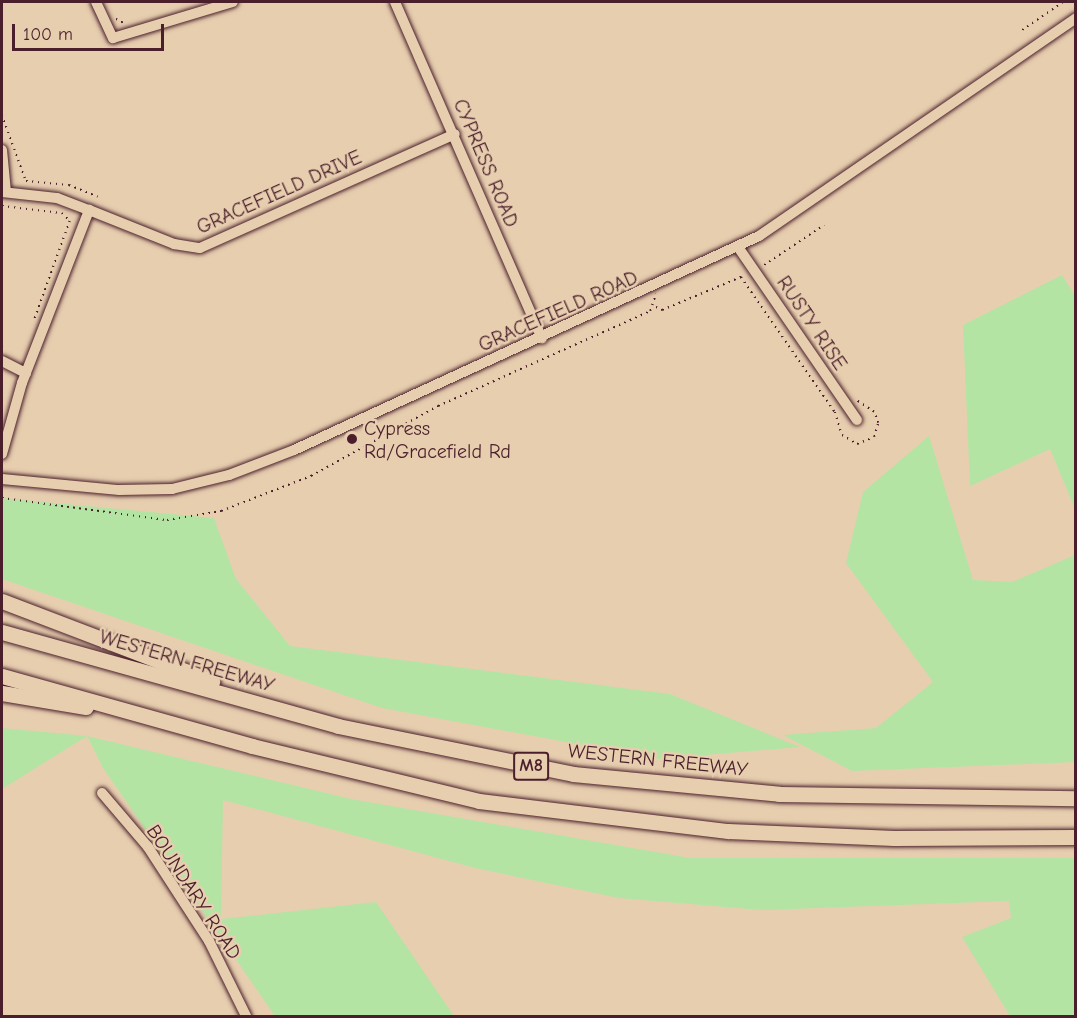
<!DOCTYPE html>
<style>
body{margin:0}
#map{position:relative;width:1077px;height:1018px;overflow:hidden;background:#e7ceaf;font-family:"Comic Neue",sans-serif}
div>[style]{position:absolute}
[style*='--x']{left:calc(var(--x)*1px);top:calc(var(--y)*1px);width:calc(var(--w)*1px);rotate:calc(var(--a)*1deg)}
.green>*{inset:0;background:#b4e4a4}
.path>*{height:1.5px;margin-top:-0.75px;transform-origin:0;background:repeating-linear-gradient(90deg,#4a1f2b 0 1.5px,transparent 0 6px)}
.roads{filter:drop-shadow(0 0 2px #4a1f2b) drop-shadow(0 0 2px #4a1f2b)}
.minor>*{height:10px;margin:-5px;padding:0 5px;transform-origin:5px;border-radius:5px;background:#e7ceaf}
.highway>*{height:15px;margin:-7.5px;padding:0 7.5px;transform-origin:7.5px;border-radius:7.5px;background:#e7ceaf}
.dots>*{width:16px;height:16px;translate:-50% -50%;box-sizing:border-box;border:3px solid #e7ceaf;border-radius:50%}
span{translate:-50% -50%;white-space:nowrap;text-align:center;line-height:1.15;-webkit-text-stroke:5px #e7ceaf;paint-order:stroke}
.shield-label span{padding:2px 4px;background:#e7ceaf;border:2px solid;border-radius:4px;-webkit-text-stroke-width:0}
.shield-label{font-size:18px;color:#4a1f2b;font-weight:700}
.street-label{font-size:20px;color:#4a1f2b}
.poi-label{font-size:20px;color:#4a1f2b}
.left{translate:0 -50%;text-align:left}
.frame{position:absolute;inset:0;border:3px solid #4a1f2b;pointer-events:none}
.scale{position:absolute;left:12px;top:24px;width:152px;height:27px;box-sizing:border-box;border:3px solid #4a1f2b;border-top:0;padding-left:8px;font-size:18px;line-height:21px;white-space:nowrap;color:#4a1f2b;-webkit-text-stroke:4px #e7ceaf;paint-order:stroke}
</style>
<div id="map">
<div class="green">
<div style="clip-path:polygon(1062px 275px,1075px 296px,1075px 509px,1050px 449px,970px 486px,963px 325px)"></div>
<div style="clip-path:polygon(929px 436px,973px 580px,1012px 582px,1075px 555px,1075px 762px,852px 771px,783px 735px,876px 728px,933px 682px,846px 563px,863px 492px)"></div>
<div style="clip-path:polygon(2px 498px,214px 518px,236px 579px,290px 646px,670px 694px,800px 747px,657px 759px,382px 708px,2px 579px)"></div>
<div style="clip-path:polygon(2px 728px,87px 736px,351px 799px,690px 858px,1075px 858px,1075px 1016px,1010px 1016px,962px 937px,1011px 918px,1009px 901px,761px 910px,619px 898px,475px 868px,223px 800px,221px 919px,376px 902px,454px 1016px,275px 1016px,103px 768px,87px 736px,2px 789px)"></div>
</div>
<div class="path">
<div style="--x:116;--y:19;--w:9;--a:27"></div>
<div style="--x:1022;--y:30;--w:50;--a:-34.3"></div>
<div style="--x:2;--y:94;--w:16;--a:90"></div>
<div style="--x:2;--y:115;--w:70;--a:70"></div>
<div style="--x:26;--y:181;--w:43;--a:5.3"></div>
<div style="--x:69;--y:185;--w:31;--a:22"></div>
<div style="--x:2;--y:206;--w:60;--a:6.7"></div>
<div style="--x:62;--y:213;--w:11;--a:45"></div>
<div style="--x:70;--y:221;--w:106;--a:109.8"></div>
<div style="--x:764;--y:265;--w:72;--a:-33.7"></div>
<div style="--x:741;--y:277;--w:165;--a:55.2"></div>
<div style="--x:835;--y:412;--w:24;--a:73"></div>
<div style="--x:842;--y:435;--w:17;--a:31"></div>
<div style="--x:857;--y:444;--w:18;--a:-22"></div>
<div style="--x:874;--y:437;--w:15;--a:-74"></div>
<div style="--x:878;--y:423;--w:12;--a:-110"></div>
<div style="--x:874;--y:412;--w:20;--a:-147"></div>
<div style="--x:656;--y:307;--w:7;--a:27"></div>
<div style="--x:662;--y:310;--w:86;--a:-22.7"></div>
<div style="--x:2;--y:347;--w:5;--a:37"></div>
<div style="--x:2;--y:498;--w:166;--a:7.6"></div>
<div style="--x:167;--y:520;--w:55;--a:-9.5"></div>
<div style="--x:221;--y:511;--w:97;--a:-21.3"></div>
<div style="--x:311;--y:476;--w:145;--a:-28.9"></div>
<div style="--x:438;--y:406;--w:232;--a:-24.1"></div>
<div style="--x:650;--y:311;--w:18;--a:-71"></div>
</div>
<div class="roads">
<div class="minor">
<div style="--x:96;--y:2;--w:40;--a:65"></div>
<div style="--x:113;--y:38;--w:125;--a:-16.7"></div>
<div style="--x:395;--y:2;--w:367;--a:66.4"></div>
<div style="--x:2;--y:150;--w:42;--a:84.6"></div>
<div style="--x:2;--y:192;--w:55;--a:6.2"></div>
<div style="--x:57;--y:198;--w:34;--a:21"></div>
<div style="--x:738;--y:247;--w:210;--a:55.5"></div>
<div style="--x:2;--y:361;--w:27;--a:27"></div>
<div style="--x:2;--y:454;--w:74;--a:-74.3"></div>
<div style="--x:22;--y:383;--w:186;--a:-68.8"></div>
<div style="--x:89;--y:210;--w:92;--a:21.8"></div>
<div style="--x:174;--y:244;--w:26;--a:9"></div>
<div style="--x:200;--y:248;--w:279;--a:-24.1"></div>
<div style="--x:2;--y:479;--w:118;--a:5.4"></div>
<div style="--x:119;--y:490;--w:53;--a:-1.1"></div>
<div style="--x:172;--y:489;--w:59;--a:-13.8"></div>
<div style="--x:229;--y:475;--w:70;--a:-21"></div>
<div style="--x:294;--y:450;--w:512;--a:-24.71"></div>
<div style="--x:759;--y:236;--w:385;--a:-34.5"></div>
<div style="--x:102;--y:793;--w:71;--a:49.6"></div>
<div style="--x:148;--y:847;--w:112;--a:57"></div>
<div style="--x:209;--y:941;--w:84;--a:63.7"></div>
</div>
<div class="highway">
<div style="--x:2;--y:601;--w:225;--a:20.9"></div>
<div style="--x:2;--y:632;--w:349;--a:15.6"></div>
<div style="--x:338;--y:726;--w:240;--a:11.5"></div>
<div style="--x:573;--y:774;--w:207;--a:5.5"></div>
<div style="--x:779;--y:794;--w:297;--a:0.8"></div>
<div style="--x:2;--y:676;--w:260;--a:15.6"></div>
<div style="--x:252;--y:746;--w:234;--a:13.6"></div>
<div style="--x:479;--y:801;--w:251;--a:6.9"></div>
<div style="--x:728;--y:831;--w:166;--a:2.4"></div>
<div style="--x:894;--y:838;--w:182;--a:-0.3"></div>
<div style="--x:2;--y:693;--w:85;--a:9.5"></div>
</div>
</div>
<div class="dots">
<div style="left:352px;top:439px;background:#4a1f2b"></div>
</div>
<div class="shield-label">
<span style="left:531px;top:766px">M8</span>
</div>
<div class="street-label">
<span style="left:486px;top:163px;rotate:67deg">CYPRESS ROAD</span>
<span style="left:279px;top:192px;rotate:-24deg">GRACEFIELD DRIVE</span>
<span style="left:558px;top:311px;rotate:-24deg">GRACEFIELD ROAD</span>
<span style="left:812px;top:323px;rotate:56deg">RUSTY RISE</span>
<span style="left:187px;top:661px;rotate:16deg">WESTERN FREEWAY</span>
<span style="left:658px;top:760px;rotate:6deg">WESTERN FREEWAY</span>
<span style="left:194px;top:892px;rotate:57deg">BOUNDARY ROAD</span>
</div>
<div class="poi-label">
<span class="left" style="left:364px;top:440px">Cypress<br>Rd/Gracefield Rd</span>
</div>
<div class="frame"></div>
<div class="scale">100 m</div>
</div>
